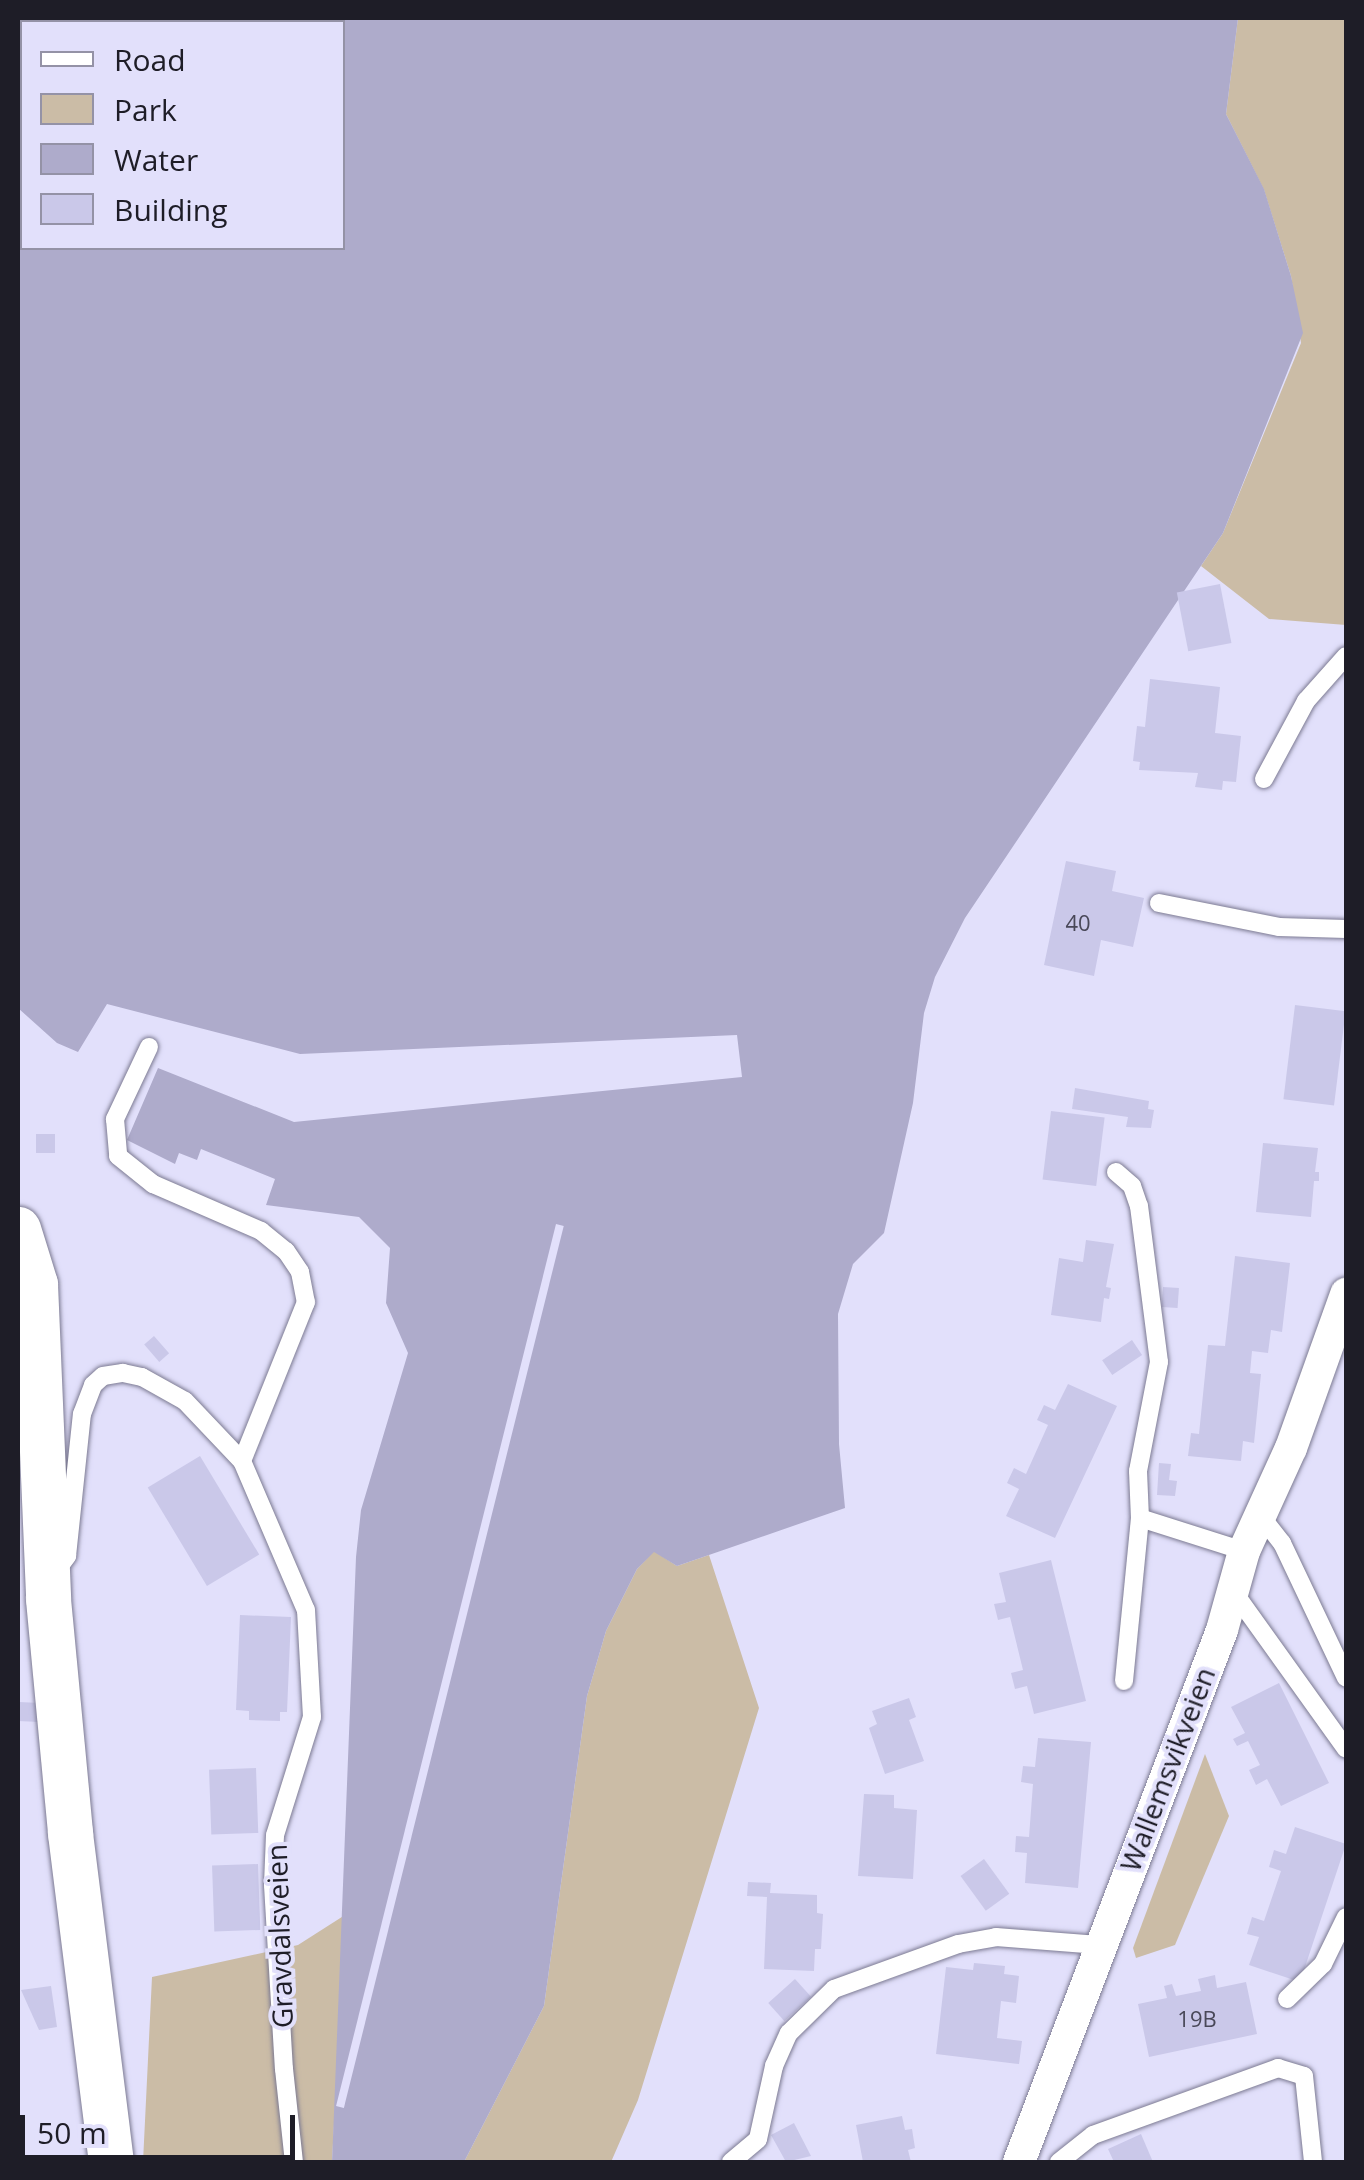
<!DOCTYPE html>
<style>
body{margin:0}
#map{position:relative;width:1364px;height:2180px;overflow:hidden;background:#e2e0fb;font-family:"Open Sans",sans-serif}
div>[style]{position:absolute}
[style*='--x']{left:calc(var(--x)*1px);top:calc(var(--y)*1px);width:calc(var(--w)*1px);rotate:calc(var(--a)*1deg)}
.green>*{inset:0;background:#cbbca6}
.water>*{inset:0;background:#aeabcb}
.pier>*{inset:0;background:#e2e0fb;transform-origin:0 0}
.building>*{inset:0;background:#cac8e9;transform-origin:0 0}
.roads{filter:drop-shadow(0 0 2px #7c7a92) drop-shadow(0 0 2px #7c7a92)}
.lane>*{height:18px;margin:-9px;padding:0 9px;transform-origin:9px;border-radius:9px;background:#fff}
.street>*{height:32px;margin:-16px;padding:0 16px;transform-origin:16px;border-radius:16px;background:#fff}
.secondary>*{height:45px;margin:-22.5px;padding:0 22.5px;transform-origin:22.5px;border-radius:22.5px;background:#fff}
span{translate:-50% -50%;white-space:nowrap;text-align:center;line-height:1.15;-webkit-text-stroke:8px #e2e0fb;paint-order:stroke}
.number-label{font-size:22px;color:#494858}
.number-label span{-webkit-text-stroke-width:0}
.street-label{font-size:28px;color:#1e1d27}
.frame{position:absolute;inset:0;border:20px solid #1e1d27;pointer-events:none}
.legend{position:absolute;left:20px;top:20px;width:325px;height:230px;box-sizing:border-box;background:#e2e0fb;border:2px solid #9492a6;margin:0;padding:12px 18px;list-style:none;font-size:30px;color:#1e1d27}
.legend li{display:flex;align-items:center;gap:20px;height:50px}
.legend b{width:50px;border:2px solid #9492a6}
.scale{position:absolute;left:20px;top:2115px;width:275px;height:45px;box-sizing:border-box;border:5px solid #1e1d27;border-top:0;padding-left:12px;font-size:30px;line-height:35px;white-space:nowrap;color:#1e1d27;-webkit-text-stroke:8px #e2e0fb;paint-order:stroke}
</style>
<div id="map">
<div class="green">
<div style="clip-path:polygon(1238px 18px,1346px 18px,1346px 625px,1269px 619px,1201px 566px,1223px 533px,1301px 343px,1291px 276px,1264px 190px,1226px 114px)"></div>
<div style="clip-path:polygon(654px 1551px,677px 1566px,709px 1555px,759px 1708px,638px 2100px,611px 2162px,464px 2162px,544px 2006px,587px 1696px,606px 1631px,637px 1569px)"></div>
<div style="clip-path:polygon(1205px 1754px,1229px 1816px,1175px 1945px,1136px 1958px,1133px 1948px)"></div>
<div style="clip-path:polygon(345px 1915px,332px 2162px,143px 2162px,152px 1977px,298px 1945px)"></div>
</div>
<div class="water">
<div style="clip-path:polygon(63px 18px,1238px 18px,1226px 114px,1264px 189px,1291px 276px,1303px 333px,1223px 533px,965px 918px,935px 977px,924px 1013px,913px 1103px,884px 1233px,853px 1264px,838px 1314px,839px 1444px,845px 1508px,677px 1566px,654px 1552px,637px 1569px,606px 1631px,587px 1696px,544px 2006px,464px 2162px,332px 2162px,356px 1557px,361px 1510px,408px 1353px,386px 1303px,390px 1248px,359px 1217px,266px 1205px,275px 1179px,201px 1149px,197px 1160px,179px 1153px,175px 1164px,127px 1140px,158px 1068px,294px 1122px,742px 1077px,737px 1035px,300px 1054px,107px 1004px,78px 1052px,57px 1043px,18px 1008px,18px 129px,22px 128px,22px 248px,342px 248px,342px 22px,66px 22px)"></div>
</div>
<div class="pier">
<div style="left:556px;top:1224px;width:8px;height:909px;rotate:14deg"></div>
</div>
<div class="building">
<div style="left:1220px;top:584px;width:60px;height:44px;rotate:79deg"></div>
<div style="clip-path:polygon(1150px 679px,1220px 687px,1215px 733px,1241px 736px,1236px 782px,1223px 781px,1222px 790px,1195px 787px,1198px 773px,1139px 770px,1140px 762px,1133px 761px,1137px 726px,1145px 727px)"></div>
<div style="clip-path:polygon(1066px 861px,1116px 871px,1112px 891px,1144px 898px,1133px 947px,1101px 940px,1094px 976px,1044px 965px)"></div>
<div style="left:1295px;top:1005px;width:51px;height:95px;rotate:7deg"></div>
<div style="clip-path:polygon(1075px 1088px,1149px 1101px,1148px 1109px,1154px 1110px,1151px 1128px,1126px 1127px,1128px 1117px,1072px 1109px)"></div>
<div style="left:1051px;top:1111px;width:54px;height:69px;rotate:7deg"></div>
<div style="left:36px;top:1134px;width:19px;height:19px"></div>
<div style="clip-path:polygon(1263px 1143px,1318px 1148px,1315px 1172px,1319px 1172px,1319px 1181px,1314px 1181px,1311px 1217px,1256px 1212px)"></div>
<div style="clip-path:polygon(1086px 1240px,1114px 1244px,1106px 1287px,1111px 1288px,1109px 1299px,1104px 1298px,1101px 1322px,1051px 1315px,1059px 1258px,1083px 1262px)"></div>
<div style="clip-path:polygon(1235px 1256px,1290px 1263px,1282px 1332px,1271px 1330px,1268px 1353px,1252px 1351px,1250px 1373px,1261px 1374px,1254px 1443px,1243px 1441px,1241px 1461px,1188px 1456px,1191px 1433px,1199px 1434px,1208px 1345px,1225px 1346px)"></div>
<div style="left:1163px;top:1287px;width:16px;height:20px;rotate:4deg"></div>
<div style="left:154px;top:1336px;width:23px;height:13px;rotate:49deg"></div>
<div style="left:1132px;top:1340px;width:18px;height:36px;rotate:56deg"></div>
<div style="clip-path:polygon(1068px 1384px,1117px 1406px,1055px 1538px,1006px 1516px,1019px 1489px,1007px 1483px,1014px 1468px,1026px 1474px,1048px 1425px,1037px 1420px,1044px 1405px,1055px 1410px)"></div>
<div style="left:200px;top:1456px;width:115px;height:61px;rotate:59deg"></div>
<div style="clip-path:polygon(1159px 1463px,1171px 1464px,1169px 1480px,1177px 1481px,1175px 1496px,1157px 1495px)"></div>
<div style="clip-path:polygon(1051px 1560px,1086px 1701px,1034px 1714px,1027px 1686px,1015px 1689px,1011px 1673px,1023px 1670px,1010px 1617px,998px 1620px,994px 1604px,1006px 1602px,999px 1573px)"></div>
<div style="clip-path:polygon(240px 1615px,291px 1617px,287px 1712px,280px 1712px,280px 1721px,249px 1720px,249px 1711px,236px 1710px)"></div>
<div style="clip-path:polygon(1279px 1683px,1329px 1783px,1281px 1806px,1267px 1779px,1256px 1785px,1249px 1770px,1260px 1765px,1248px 1741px,1237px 1746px,1233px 1739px,1245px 1733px,1231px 1707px)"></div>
<div style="clip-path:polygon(909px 1698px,916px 1717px,909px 1720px,924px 1761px,885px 1774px,869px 1728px,877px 1724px,872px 1711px)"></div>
<div style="left:19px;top:1702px;width:21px;height:19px;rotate:3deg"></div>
<div style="clip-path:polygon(1038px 1738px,1091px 1742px,1078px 1888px,1025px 1883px,1027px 1853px,1015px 1852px,1016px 1836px,1029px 1837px,1033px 1784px,1021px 1782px,1023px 1766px,1035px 1767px)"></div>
<div style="left:256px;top:1768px;width:65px;height:47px;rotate:88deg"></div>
<div style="clip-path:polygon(864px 1794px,894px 1795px,894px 1808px,917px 1810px,913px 1879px,858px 1876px)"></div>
<div style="clip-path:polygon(1295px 1827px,1346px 1844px,1300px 1982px,1249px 1965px,1259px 1937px,1247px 1934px,1252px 1917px,1264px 1921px,1281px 1871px,1269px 1867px,1274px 1850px,1286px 1854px)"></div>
<div style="left:984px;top:1859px;width:43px;height:29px;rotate:54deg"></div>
<div style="left:258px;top:1864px;width:66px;height:46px;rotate:88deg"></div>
<div style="clip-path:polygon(748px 1882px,771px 1883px,770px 1893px,817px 1895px,817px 1913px,823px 1914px,821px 1949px,815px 1949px,814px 1971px,764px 1969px,767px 1897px,747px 1896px)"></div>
<div style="clip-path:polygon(974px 1963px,1005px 1966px,1004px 1974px,1019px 1976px,1016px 2003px,1001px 2001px,997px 2038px,1022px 2041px,1019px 2064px,936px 2054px,946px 1967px,973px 1970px)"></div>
<div style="clip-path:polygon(1215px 1975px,1217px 1988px,1246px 1982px,1257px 2034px,1149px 2057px,1138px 2004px,1167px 1998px,1164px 1986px,1172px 1984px,1176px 1996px,1201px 1991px,1198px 1979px)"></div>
<div style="left:795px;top:1979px;width:24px;height:36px;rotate:48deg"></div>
<div style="clip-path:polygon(51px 1986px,57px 2027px,39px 2030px,21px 1990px)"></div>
<div style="clip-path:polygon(902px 2116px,905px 2130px,912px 2129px,915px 2148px,908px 2150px,911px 2162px,863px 2162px,856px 2125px)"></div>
<div style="clip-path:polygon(794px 2123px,811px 2156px,786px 2162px,771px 2135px)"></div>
<div style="clip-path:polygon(1141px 2134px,1153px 2162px,1114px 2162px,1108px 2149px)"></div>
</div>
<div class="roads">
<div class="lane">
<div style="--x:1264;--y:779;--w:89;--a:-61.7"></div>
<div style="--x:1306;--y:701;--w:60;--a:-48.4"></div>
<div style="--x:1159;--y:903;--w:122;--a:11.3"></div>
<div style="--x:1279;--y:927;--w:67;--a:1.7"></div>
<div style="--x:149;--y:1047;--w:80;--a:115.3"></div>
<div style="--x:115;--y:1119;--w:37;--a:85"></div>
<div style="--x:118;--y:1156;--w:45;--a:38.7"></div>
<div style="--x:153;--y:1184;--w:118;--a:23.5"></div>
<div style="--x:261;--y:1231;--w:32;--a:39"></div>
<div style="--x:286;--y:1251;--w:25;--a:56"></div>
<div style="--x:300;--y:1272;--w:31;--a:79"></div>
<div style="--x:306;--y:1302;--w:171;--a:111.9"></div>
<div style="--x:1116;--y:1172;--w:21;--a:41"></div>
<div style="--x:1132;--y:1186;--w:21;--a:71"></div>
<div style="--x:1139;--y:1206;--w:157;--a:82.7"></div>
<div style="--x:1159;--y:1362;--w:111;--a:100.9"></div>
<div style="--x:1138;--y:1471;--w:47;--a:87.6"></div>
<div style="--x:1140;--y:1518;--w:109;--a:17.6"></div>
<div style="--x:1260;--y:1515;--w:36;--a:52"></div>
<div style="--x:1282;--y:1543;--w:149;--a:64.6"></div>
<div style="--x:62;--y:1563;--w:9;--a:-54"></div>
<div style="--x:67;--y:1556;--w:143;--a:-84"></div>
<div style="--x:82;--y:1414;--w:31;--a:-69"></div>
<div style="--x:93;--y:1385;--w:13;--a:-42"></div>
<div style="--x:103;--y:1376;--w:20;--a:-9"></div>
<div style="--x:123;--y:1373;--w:19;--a:12"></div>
<div style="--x:142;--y:1377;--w:49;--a:29.2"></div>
<div style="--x:185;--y:1401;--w:83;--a:46.5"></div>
<div style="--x:242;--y:1461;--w:162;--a:66.8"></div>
<div style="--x:306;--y:1610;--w:107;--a:86.8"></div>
<div style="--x:312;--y:1717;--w:124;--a:107.4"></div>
<div style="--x:275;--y:1835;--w:50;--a:92.3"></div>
<div style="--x:273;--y:1885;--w:184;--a:86.6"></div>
<div style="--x:284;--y:2069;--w:94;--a:83.9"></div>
<div style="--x:1233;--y:1591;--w:194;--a:54.4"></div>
<div style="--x:1124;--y:1681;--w:164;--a:-84.4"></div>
<div style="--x:1287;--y:1999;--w:50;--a:-44.2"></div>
<div style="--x:1323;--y:1964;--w:52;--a:-63.9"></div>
<div style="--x:731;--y:2162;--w:35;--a:-40"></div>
<div style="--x:758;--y:2139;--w:75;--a:-77.6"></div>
<div style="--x:774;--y:2066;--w:36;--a:-66"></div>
<div style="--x:789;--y:2033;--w:63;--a:-44.4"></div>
<div style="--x:834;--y:1989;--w:132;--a:-19.9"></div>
<div style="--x:958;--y:1944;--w:39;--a:-10"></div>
<div style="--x:996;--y:1937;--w:103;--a:4.4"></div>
<div style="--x:1059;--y:2162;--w:43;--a:-38.5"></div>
<div style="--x:1093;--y:2135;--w:197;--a:-19.9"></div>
<div style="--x:1278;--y:2068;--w:27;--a:17"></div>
<div style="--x:1304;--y:2076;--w:86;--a:84"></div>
</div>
<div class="street">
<div style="--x:1019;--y:2162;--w:569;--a:-69.11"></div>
<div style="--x:1222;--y:1630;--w:82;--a:-74.4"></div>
<div style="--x:1244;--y:1551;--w:113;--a:-65.5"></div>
<div style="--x:1291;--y:1448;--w:164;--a:-70.3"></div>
</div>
<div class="secondary">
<div style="--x:18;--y:1229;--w:58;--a:72.8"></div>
<div style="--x:35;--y:1284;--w:315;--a:87.6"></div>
<div style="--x:48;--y:1599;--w:235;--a:84.6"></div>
<div style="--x:70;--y:1833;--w:332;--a:82.9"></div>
</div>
</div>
<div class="number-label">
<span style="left:1078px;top:923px">40</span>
<span style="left:1197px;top:2019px">19B</span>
</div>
<div class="street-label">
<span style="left:1167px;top:1769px;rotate:-69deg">Wallemsvikveien</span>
<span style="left:279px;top:1936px;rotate:-92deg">Gravdalsveien</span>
</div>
<div class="frame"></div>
<ul class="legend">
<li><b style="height:12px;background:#fff"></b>Road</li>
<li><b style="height:28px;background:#cbbca6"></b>Park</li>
<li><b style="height:28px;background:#aeabcb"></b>Water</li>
<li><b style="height:28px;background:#cac8e9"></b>Building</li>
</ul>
<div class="scale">50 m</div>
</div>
